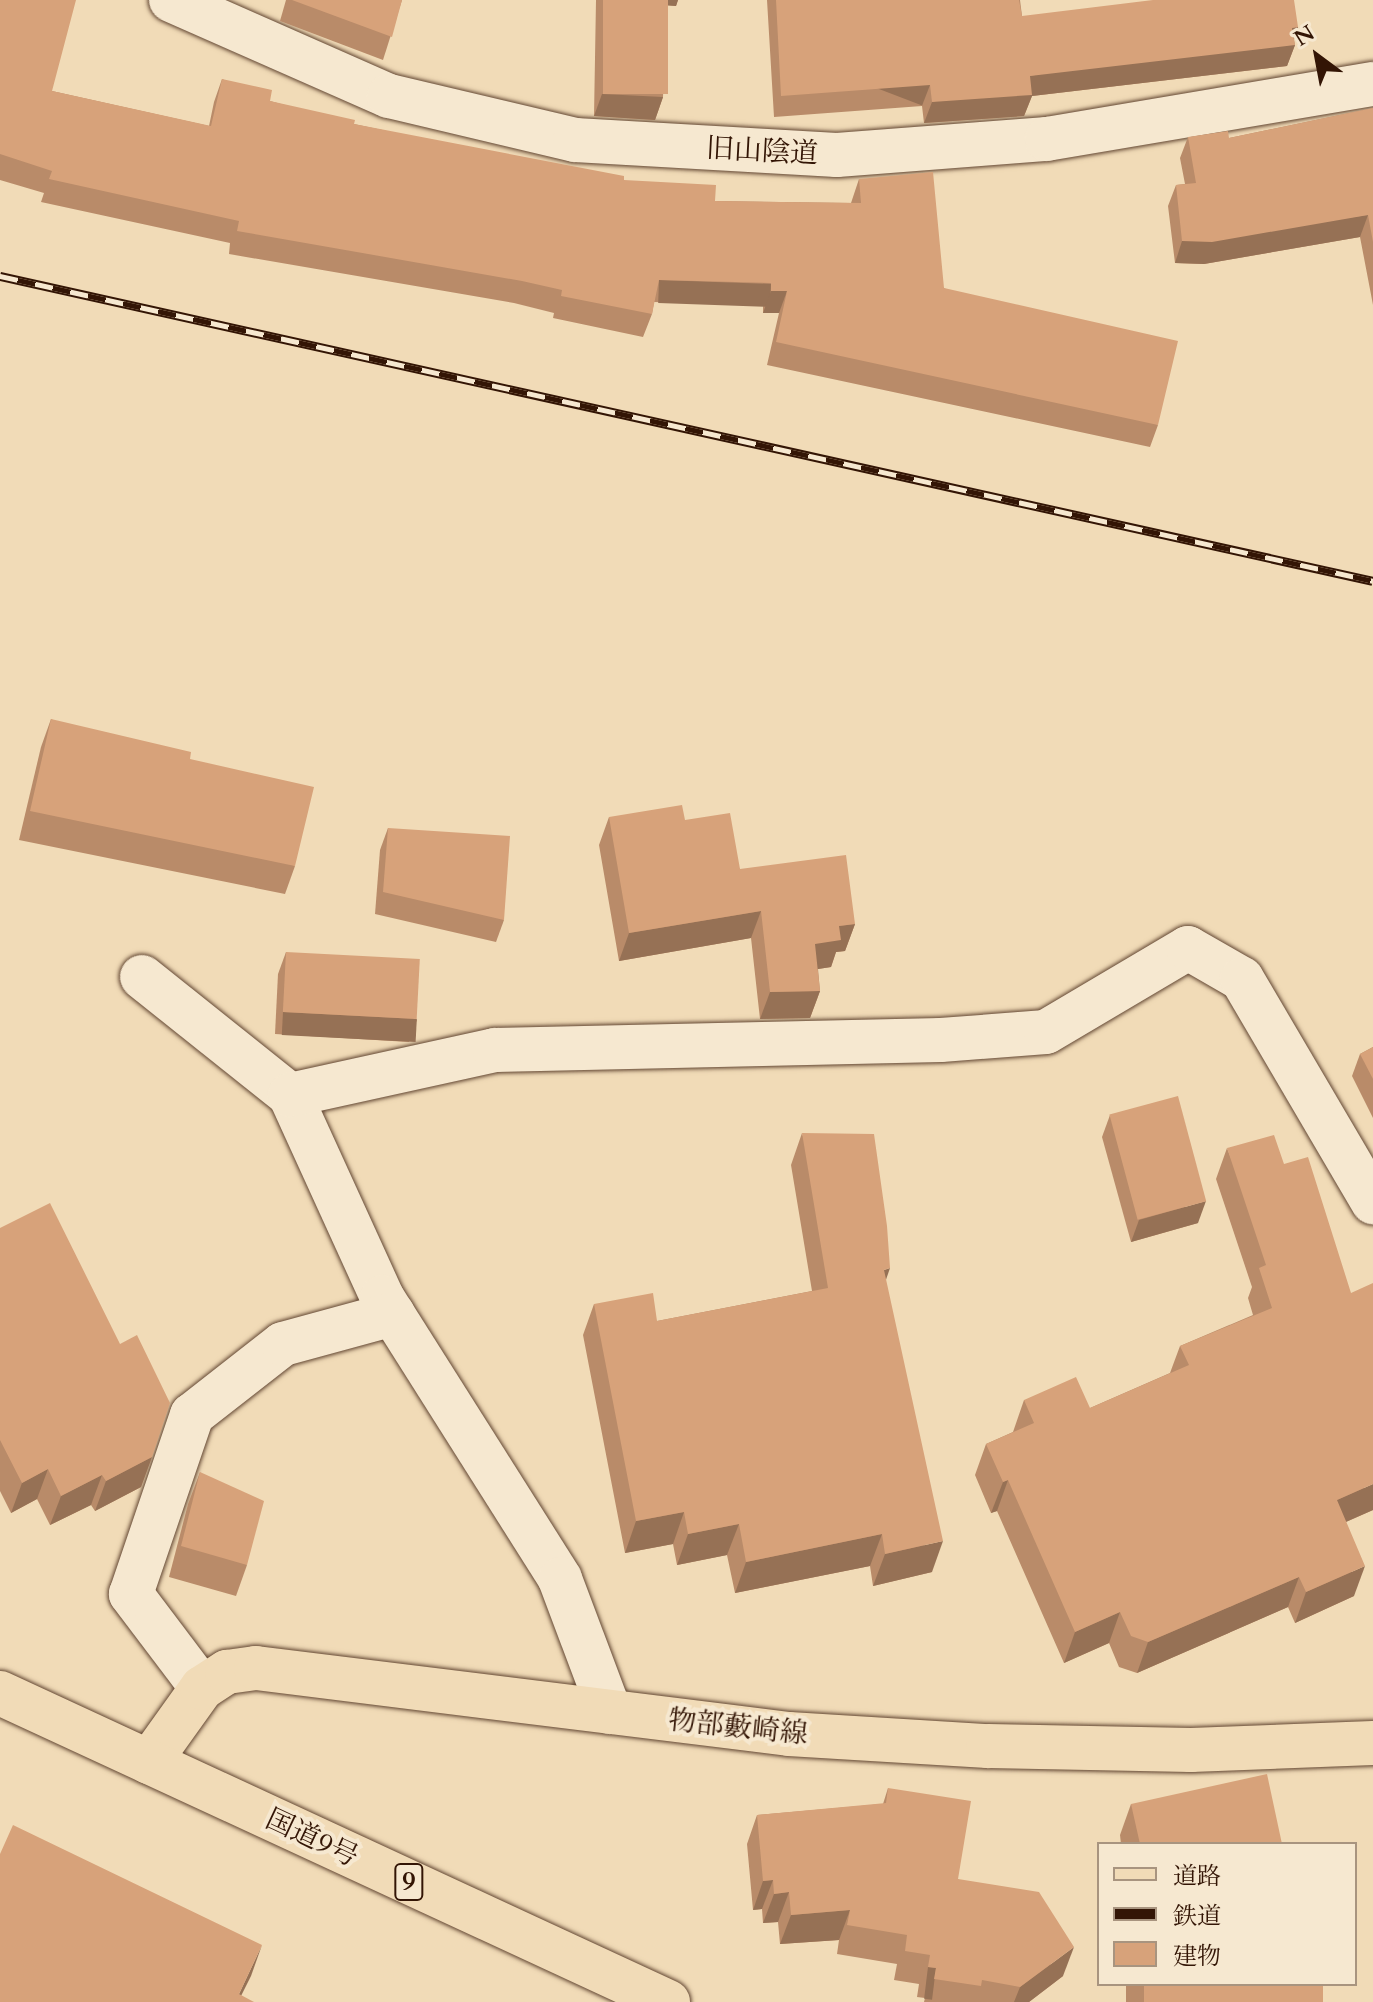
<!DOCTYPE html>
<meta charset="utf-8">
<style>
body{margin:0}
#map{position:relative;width:1373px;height:2002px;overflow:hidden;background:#f1dbb7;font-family:Cardo,"Noto Serif JP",serif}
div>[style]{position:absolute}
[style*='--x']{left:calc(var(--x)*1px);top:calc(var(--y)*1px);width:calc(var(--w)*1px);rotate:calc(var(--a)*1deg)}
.roads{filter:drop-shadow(0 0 2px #624632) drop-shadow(0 0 2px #624632)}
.minor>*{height:44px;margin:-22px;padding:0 22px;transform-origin:22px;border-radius:22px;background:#f6e8d0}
.major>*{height:44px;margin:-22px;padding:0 22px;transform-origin:22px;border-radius:22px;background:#f1dbb7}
.highway>*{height:44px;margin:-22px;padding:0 22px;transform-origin:22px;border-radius:22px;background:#f1dbb7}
.rail>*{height:9px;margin-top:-4.5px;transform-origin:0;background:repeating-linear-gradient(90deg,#f6e8d0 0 18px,#331505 0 36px);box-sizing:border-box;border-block:2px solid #331505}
.wall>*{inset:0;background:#b98b69;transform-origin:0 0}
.shaded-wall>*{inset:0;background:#967155;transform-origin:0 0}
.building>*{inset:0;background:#d7a27a;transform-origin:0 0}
span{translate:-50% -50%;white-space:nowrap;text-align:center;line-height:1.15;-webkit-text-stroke:8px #f6e8d0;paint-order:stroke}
.shield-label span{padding:2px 6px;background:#f6e8d0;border:2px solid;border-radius:6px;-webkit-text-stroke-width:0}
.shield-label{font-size:26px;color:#331505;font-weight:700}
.street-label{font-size:28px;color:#331505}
.legend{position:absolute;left:1097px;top:1842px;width:260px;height:144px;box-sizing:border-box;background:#f6e8d0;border:2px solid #a8947f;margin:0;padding:10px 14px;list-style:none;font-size:24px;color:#331505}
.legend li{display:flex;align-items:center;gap:16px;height:40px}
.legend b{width:40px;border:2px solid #a8947f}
.north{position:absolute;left:1277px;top:16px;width:80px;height:80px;-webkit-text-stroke:6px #f6e8d0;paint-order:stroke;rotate:328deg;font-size:22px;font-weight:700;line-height:32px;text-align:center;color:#331505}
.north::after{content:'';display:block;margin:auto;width:28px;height:36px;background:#331505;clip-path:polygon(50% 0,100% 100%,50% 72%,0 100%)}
</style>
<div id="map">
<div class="roads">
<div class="minor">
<div style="--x:171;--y:0;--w:238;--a:23.8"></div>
<div style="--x:389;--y:96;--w:191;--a:13.3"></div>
<div style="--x:575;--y:140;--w:262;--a:3.3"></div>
<div style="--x:837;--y:155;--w:211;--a:-4.4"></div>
<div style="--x:1047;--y:139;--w:331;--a:-9.6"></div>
<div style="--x:142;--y:977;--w:189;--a:38.6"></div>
<div style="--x:290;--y:1095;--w:222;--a:65.5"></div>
<div style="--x:382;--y:1297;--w:333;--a:57.7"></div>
<div style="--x:560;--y:1579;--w:142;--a:69.4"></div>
<div style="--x:290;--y:1095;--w:210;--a:-12.4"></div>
<div style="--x:495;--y:1050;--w:446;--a:-1.3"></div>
<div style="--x:941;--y:1040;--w:105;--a:-4.4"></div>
<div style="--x:1046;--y:1032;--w:165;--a:-30.6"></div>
<div style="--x:1188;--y:948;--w:62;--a:29.9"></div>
<div style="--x:1242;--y:979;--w:259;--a:59.6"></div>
<div style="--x:202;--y:1688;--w:118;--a:-127.1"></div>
<div style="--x:131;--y:1594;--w:189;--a:-71.2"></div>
<div style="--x:192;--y:1415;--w:115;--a:-38"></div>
<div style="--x:283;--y:1344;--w:114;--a:-15.3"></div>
</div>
<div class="major">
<div style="--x:149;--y:1762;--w:91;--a:-54.4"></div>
<div style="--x:202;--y:1688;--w:30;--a:-33"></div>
<div style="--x:227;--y:1672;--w:29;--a:-8"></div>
<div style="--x:256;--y:1668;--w:537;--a:7.06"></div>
<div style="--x:789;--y:1734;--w:199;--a:3.5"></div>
<div style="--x:988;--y:1746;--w:203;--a:1.1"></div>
<div style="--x:1191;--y:1750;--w:182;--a:-2.2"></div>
</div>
<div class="highway">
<div style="--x:0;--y:1693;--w:736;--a:24.82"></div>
</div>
</div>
<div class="rail">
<div style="--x:0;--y:276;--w:1406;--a:12.52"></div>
</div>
<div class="wall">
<div style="clip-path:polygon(0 0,52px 91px,209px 126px,214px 102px,222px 79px,270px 101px,354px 124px,715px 201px,851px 203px,859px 179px,944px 288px,1158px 425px,1150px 447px,767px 365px,779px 313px,763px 313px,763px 305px,654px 302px,652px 314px,643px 337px,553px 318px,554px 313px,514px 303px,229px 254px,230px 243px,41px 202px,44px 193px,0 180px)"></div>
<div style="clip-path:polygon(286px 0,402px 0,383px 60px,280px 21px)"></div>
<div style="clip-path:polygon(596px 0,678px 0,676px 6px,667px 5px,663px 97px,655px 120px,594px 116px)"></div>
<div style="clip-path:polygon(767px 0,1020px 0,1022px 16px,1298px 27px,1294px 40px,1295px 45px,1287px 66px,1032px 96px,1024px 116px,924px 123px,922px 106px,774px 117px)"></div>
<div style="clip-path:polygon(1373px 108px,1373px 305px,1360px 237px,1204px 264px,1175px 263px,1168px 206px,1176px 185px,1185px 184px,1180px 158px,1188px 137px,1229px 138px)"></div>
<div style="clip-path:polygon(51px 719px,295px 866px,285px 894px,19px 840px,41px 747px)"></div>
<div style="clip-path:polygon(609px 817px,685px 820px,740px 869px,855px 924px,845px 951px,836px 952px,831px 967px,818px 969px,820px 991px,810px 1018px,760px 1019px,751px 938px,619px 961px,599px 845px)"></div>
<div style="clip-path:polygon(388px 828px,504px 920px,496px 942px,375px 914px,380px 850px)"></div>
<div style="clip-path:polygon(286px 952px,417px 1020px,409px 1042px,275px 1034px,278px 974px)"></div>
<div style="clip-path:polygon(1373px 1047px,1373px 1118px,1352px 1076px,1360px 1054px)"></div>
<div style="clip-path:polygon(1110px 1115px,1198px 1223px,1131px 1242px,1102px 1137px)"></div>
<div style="clip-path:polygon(802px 1133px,932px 1572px,873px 1586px,870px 1566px,735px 1593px,727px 1555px,677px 1565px,673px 1544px,625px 1553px,583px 1335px,594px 1304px,657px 1321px,812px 1291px,791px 1165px)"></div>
<div style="clip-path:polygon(1227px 1148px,1373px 1510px,1346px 1522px,1354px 1596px,1295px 1623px,1288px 1607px,1137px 1673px,1119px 1667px,1109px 1643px,1064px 1663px,997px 1511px,991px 1513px,975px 1475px,986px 1444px,1013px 1432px,1024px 1400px,1090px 1408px,1170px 1373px,1180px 1346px,1253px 1315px,1248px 1298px,1252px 1287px,1216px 1179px)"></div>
<div style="clip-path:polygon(0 1228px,152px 1457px,141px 1487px,95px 1511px,91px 1505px,50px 1525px,37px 1499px,11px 1513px,0 1491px)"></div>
<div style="clip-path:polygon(200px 1472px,247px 1565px,236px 1596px,169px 1577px,188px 1504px)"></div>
<div style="clip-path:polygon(888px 1788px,958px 1879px,1063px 1976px,1029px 2002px,924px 2002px,925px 1998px,917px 1997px,919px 1984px,894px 1980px,897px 1964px,837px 1954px,839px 1940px,780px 1944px,778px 1922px,763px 1923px,762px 1909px,753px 1910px,747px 1844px,757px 1815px,883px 1804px)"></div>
<div style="clip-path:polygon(1131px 1804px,1282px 1844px,1121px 1844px,1120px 1835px)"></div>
<div style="left:1126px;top:1984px;width:197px;height:18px"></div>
</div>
<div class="shaded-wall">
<div style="clip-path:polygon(662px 0,678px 0,676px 6px,660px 5px)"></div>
<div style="clip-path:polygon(1298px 27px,1292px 45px,1295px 45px,1287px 66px,1032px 96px,1024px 116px,924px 123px,932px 102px,1030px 76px)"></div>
<div style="left:930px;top:85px;width:22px;height:149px;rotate:111deg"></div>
<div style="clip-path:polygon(602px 94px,663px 97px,655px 120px,594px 116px)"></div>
<div style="clip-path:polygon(1368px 215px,1360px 237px,1204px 264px,1175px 263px,1182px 241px)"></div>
<div style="left:659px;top:280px;width:112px;height:23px;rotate:2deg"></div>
<div style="clip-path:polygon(771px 291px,787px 291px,779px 313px,763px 313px)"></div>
<div style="clip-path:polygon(761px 911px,751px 938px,619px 961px,629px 933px)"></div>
<div style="clip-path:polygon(855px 924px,845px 951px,836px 952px,831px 967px,805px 971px,815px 944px,839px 926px)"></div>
<div style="clip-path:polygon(820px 991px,810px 1018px,760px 1019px,770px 992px)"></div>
<div style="left:283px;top:1012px;width:134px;height:23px;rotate:3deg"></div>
<div style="clip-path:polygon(1206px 1201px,1198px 1223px,1131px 1242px,1139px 1220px)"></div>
<div style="clip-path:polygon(890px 1268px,879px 1300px,884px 1270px)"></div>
<div style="clip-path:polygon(152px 1457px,141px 1487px,95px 1511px,106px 1481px)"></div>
<div style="clip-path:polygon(48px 1469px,37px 1499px,11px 1513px,22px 1483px)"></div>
<div style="clip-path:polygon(102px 1475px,91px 1505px,50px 1525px,61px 1496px)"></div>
<div style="clip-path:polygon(1008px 1480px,997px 1511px,991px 1513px,1003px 1482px)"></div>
<div style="clip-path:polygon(1373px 1484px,1373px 1510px,1325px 1531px,1337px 1500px)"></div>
<div style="clip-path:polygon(684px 1512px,673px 1544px,625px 1553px,636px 1521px)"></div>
<div style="clip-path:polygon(739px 1524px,727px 1555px,677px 1565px,688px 1534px)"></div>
<div style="clip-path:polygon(882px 1534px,870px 1566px,735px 1593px,746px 1562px)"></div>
<div style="clip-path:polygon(943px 1541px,932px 1572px,873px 1586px,885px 1554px)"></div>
<div style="clip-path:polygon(1365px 1566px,1354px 1596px,1295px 1623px,1306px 1592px)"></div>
<div style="clip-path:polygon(1299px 1577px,1288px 1607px,1137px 1673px,1148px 1642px)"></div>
<div style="clip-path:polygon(1120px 1612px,1109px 1643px,1064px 1663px,1075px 1632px)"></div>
<div style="clip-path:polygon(773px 1880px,762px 1909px,753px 1910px,763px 1881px)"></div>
<div style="clip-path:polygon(789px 1892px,778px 1922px,763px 1923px,774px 1894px)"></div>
<div style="clip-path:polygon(850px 1910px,839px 1940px,780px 1944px,791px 1915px)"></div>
<div style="clip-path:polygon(262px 1945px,251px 1976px,238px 2002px,239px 1994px)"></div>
<div style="clip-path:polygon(1074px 1947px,1063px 1976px,1029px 2002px,1014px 2002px,1020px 1987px)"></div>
<div style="left:928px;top:1967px;width:8px;height:32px;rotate:7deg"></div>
</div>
<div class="building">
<div style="clip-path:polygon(0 0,76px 0,52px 91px,211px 126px,222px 79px,272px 90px,270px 101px,355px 120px,354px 124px,624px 176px,624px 180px,716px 185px,715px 201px,861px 203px,859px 179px,933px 172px,944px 288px,1178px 341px,1158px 425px,776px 342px,787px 291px,771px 291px,771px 283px,659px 280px,652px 314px,561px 296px,562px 290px,522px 281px,237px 231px,239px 221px,49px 179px,52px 171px,0 154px)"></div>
<div style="clip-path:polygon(292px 0,402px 0,392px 37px)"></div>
<div style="left:603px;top:0;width:65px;height:94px"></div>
<div style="clip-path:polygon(776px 0,1019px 0,1022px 16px,1153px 0,1294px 0,1298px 27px,1292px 28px,1295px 45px,1030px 76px,1032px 95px,932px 102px,930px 85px,781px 96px)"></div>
<div style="clip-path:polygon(1373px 108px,1373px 242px,1368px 215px,1212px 242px,1182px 241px,1176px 185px,1196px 183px,1188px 137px,1228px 131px,1229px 138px)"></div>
<div style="clip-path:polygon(51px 719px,191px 752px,190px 759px,314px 787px,295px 866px,30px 811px)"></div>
<div style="clip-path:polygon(682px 805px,685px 820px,730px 813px,740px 869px,846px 855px,855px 924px,839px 926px,841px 940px,815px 944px,820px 991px,770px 992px,761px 911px,629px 933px,609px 817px)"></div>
<div style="clip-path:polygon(388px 828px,510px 836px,504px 920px,383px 892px)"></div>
<div style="left:286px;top:952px;width:134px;height:60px;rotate:3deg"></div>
<div style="clip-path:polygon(1373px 1047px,1373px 1079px,1360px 1054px)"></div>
<div style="left:1178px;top:1096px;width:109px;height:71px;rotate:75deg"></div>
<div style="clip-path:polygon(802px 1133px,874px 1134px,887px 1226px,890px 1268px,884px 1270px,943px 1541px,885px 1554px,882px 1534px,746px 1562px,739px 1524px,688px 1534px,684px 1512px,636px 1521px,594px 1304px,653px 1293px,657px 1321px,828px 1288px)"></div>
<div style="clip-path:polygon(1274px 1135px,1284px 1164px,1308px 1157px,1351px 1293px,1373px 1283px,1373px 1484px,1337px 1500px,1365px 1566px,1306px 1592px,1299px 1577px,1148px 1642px,1131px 1636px,1120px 1612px,1075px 1632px,1008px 1480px,1003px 1482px,986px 1444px,1034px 1423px,1024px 1400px,1076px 1377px,1090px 1408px,1189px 1365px,1180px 1346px,1272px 1308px,1259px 1268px,1266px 1265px,1227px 1148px)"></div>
<div style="clip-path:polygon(50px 1203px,120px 1344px,137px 1335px,170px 1403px,152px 1457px,106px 1481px,102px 1475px,61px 1496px,48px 1469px,22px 1483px,0 1440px,0 1228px)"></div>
<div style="clip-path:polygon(200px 1472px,264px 1501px,247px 1565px,181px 1546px)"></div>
<div style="clip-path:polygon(1267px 1774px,1282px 1844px,1140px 1844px,1131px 1804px)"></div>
<div style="clip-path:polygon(888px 1788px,971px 1801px,958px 1879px,1039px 1892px,1074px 1947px,1020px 1987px,982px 1980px,981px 1986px,934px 1979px,936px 1968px,928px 1967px,930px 1955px,905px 1951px,907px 1935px,847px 1925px,850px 1910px,791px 1915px,789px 1892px,774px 1894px,773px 1880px,763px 1881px,757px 1815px,886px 1803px)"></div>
<div style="clip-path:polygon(13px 1825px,262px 1945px,239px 1994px,254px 2002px,0 2002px,0 1854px)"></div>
<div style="left:1144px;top:1984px;width:179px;height:18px"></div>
</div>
<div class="shield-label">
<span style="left:409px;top:1882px">9</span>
</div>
<div class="street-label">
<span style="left:762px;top:151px;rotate:3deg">旧山陰道</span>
<span style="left:738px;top:1727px;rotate:6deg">物部藪崎線</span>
<span style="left:312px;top:1838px;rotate:25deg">国道9号</span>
</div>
<ul class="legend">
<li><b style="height:10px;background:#f1dbb7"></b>道路</li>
<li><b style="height:10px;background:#331505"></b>鉄道</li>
<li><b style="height:22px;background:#d7a27a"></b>建物</li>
</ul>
<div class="north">N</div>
</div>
